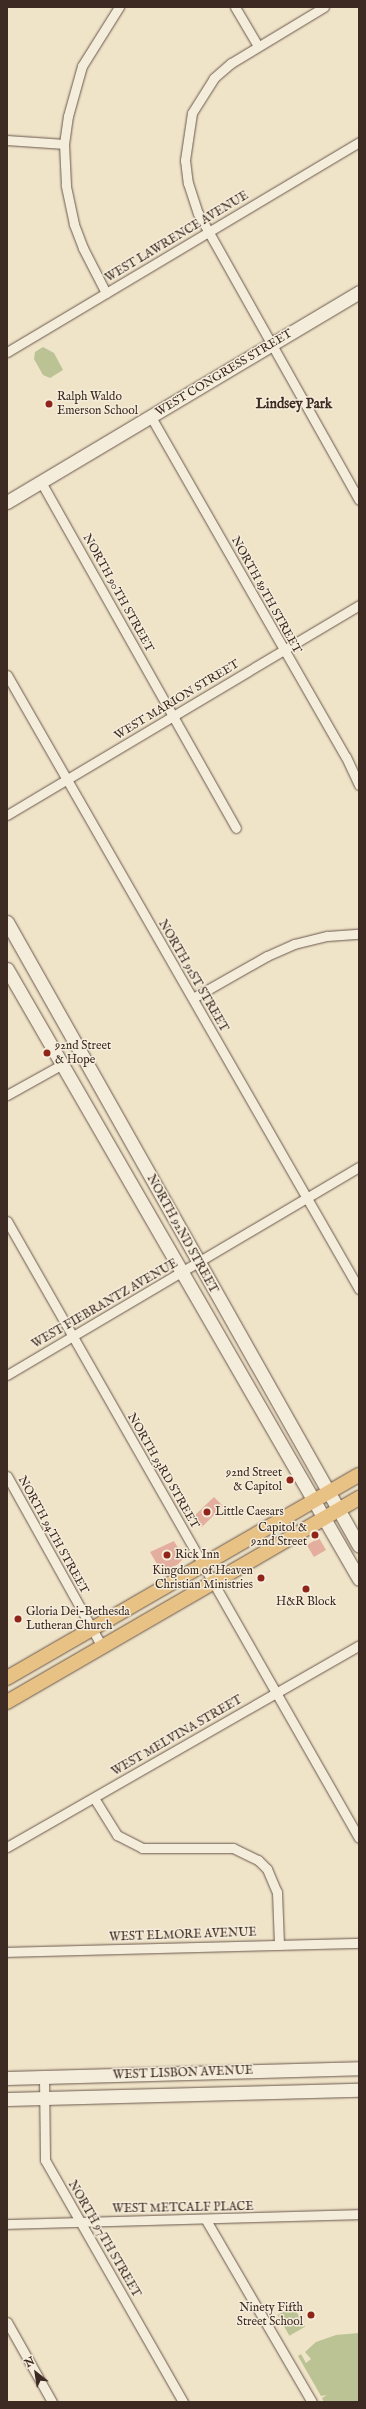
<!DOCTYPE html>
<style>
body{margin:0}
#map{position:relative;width:366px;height:2409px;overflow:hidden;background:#efe3c8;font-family:"IM FELL English",serif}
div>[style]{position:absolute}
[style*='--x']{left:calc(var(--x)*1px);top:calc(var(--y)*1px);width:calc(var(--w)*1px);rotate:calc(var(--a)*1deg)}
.green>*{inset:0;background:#bbc395;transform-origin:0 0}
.building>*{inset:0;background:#e3ae9e;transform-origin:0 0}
.roads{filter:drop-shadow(0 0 1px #6a584c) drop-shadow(0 0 1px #6a584c)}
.street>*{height:9px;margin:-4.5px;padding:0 4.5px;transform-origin:4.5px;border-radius:4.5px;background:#f5eddb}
.secondary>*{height:13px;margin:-6.5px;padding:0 6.5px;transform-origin:6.5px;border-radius:6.5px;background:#f5eddb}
.primary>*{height:14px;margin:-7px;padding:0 7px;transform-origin:7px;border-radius:7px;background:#e8c284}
.dots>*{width:11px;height:11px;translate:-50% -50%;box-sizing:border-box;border:2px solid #f5eddb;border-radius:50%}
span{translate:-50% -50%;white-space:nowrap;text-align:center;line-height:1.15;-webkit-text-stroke:3px #f5eddb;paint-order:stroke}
.street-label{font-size:12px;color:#3d2a22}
.poi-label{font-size:12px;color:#3d2a22}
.left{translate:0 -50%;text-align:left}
.right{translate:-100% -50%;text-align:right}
.quarter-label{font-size:14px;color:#3d2a22;font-weight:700}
.frame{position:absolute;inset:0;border:8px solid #3d2a22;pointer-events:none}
.north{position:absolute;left:16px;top:2353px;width:40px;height:40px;-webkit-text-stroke:3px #f5eddb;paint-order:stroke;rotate:330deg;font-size:11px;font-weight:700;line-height:16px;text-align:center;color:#3d2a22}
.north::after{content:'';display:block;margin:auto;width:14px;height:18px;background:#3d2a22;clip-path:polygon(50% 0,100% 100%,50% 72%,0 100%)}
</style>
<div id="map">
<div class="green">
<div style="clip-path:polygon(43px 347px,54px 353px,63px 370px,50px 378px,43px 375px,34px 359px,35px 352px)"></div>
<div style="left:293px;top:2306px;width:24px;height:18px;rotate:60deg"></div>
<div style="clip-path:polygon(359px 2333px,359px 2402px,324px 2402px,322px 2398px,327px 2395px,321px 2396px,298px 2356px,301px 2354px,306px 2363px,311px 2359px,305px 2352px,316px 2342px,336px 2335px)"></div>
</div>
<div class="building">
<div style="clip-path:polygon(214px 1497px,223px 1506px,202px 1527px,199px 1527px,192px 1518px)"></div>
<div style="left:319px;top:1538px;width:14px;height:14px;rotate:60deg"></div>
<div style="clip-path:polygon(174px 1541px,184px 1558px,177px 1565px,161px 1571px,150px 1552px)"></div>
</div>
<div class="roads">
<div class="street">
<div style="--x:235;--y:7;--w:45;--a:59.5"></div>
<div style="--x:324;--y:7;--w:109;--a:148.9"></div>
<div style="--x:231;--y:63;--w:23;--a:139"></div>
<div style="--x:214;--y:78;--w:41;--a:122.2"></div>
<div style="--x:192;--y:113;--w:48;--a:98.5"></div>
<div style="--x:185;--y:160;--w:23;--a:83"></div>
<div style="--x:188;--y:183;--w:32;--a:72"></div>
<div style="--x:198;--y:213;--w:329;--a:60.7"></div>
<div style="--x:7;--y:140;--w:57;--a:4"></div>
<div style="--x:106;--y:293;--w:51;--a:-117.1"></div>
<div style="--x:83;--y:248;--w:26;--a:-111"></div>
<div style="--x:74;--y:224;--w:40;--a:-102"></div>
<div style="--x:66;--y:185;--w:41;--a:-92.8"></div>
<div style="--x:64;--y:144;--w:28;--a:-82"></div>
<div style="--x:68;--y:116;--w:52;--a:-74.4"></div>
<div style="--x:82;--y:66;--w:70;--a:-57.9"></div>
<div style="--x:7;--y:352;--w:410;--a:-30.8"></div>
<div style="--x:151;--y:417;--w:392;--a:60.2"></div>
<div style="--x:346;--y:757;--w:31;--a:65"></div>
<div style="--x:41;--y:482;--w:397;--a:60.6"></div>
<div style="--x:7;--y:675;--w:708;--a:60.17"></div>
<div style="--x:7;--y:815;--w:410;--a:-30.8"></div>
<div style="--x:193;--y:998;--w:85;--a:-29.6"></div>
<div style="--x:267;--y:956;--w:30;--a:-24"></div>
<div style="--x:294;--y:944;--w:34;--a:-14"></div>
<div style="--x:327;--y:936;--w:32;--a:-4"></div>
<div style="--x:7;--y:1095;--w:62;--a:-29.1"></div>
<div style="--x:7;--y:1221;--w:710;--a:60.3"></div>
<div style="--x:7;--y:1375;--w:409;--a:-30.6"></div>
<div style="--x:7;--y:1476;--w:196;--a:60.9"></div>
<div style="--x:94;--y:1798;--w:44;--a:58.1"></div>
<div style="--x:117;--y:1835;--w:28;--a:27"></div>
<div style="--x:142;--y:1848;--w:91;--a:0"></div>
<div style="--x:233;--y:1848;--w:28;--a:26"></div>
<div style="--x:258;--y:1860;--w:13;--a:45"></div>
<div style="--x:267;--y:1869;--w:25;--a:67"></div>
<div style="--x:277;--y:1892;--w:53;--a:87.8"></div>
<div style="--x:7;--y:1847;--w:406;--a:-29.8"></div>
<div style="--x:7;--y:1952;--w:352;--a:-1.5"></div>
<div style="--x:44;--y:2077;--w:83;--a:89.3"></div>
<div style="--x:45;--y:2160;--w:279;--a:60.3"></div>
<div style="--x:206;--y:2220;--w:211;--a:59.8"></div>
<div style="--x:7;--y:2224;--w:352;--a:-1.6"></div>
<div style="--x:7;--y:2322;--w:92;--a:60.6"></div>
</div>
<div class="secondary">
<div style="--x:7;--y:502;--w:410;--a:-30.8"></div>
<div style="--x:7;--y:922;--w:716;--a:60.57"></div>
<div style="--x:7;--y:969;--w:704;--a:60.01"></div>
<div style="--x:7;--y:2078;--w:352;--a:-1.6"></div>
<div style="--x:7;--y:2099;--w:352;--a:-1.5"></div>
</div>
<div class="primary">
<div style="--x:7;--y:1678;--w:406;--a:-30"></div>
<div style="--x:7;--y:1702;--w:407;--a:-30.1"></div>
</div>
</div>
<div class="dots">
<div style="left:49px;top:404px;background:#8f2418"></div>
<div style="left:47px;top:1053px;background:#8f2418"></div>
<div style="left:290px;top:1480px;background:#8f2418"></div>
<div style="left:207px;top:1512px;background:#8f2418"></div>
<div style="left:315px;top:1535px;background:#8f2418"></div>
<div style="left:167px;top:1555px;background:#8f2418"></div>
<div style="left:261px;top:1578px;background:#8f2418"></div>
<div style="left:306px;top:1589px;background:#8f2418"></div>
<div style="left:18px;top:1619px;background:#8f2418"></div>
<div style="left:311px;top:2315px;background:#8f2418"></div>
</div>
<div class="street-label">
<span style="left:177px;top:237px;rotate:-31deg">WEST LAWRENCE AVENUE</span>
<span style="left:224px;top:373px;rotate:-31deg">WEST CONGRESS STREET</span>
<span style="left:118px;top:593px;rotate:61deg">NORTH 90TH STREET</span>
<span style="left:266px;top:595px;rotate:61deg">NORTH 89TH STREET</span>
<span style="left:177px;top:700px;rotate:-31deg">WEST MARION STREET</span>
<span style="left:193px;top:976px;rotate:60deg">NORTH 91ST STREET</span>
<span style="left:182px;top:1234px;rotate:61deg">NORTH 92ND STREET</span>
<span style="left:105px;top:1304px;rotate:-30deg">WEST FIEBRANTZ AVENUE</span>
<span style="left:163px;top:1471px;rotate:60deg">NORTH 93RD STREET</span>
<span style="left:53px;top:1535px;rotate:61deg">NORTH 94TH STREET</span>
<span style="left:177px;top:1736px;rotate:-30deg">WEST MELVINA STREET</span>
<span style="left:183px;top:1935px;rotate:-2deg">WEST ELMORE AVENUE</span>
<span style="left:183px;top:2073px;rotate:-2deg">WEST LISBON AVENUE</span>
<span style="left:183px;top:2208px;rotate:-1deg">WEST METCALF PLACE</span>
<span style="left:104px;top:2239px;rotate:60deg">NORTH 97TH STREET</span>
</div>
<div class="poi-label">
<span class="left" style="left:57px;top:404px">Ralph Waldo<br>Emerson School</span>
<span class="left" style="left:55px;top:1053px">92nd Street<br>&amp; Hope</span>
<span class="right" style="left:282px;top:1480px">92nd Street<br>&amp; Capitol</span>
<span class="left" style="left:215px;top:1512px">Little Caesars</span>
<span class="right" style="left:307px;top:1535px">Capitol &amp;<br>92nd Street</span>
<span class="left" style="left:175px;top:1555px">Rick Inn</span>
<span class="right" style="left:253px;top:1578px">Kingdom of Heaven<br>Christian Ministries</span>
<span style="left:306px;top:1602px">H&amp;R Block</span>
<span class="left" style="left:26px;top:1619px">Gloria Dei-Bethesda<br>Lutheran Church</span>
<span class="right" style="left:303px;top:2315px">Ninety Fifth<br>Street School</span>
</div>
<div class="quarter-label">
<span style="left:294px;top:404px">Lindsey Park</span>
</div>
<div class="frame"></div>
<div class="north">N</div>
</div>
